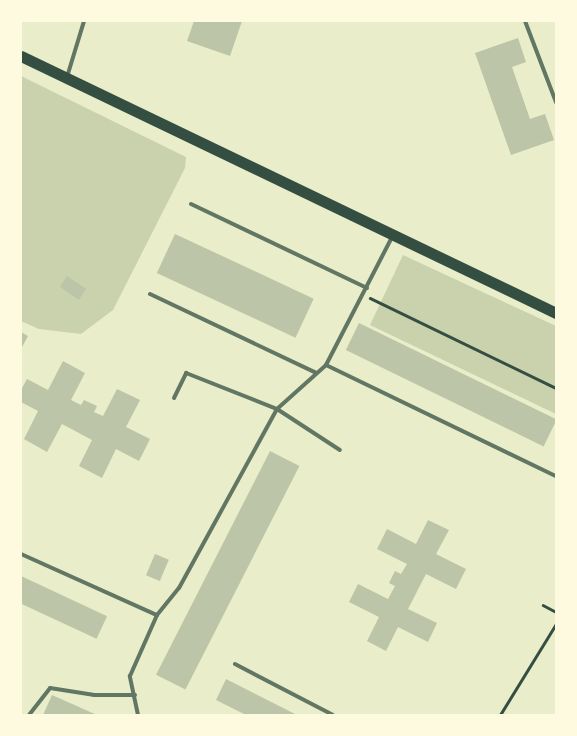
<!DOCTYPE html>
<style>
body{margin:0}
#map{position:relative;width:577px;height:736px;overflow:hidden;background:#e9edc9;font-family:Overpass,sans-serif}
div>[style]{position:absolute}
[style*='--x']{left:calc(var(--x)*1px);top:calc(var(--y)*1px);width:calc(var(--w)*1px);rotate:calc(var(--a)*1deg)}
.green>*{inset:0;background:#cad2ad}
.building>*{inset:0;background:#bcc5a7;transform-origin:0 0}
.path>*{height:2.5px;margin:-1.25px;padding:0 1.25px;transform-origin:1.25px;border-radius:1.25px;background:#344e41}
.service>*{height:4px;margin:-2px;padding:0 2px;transform-origin:2px;border-radius:2px;background:#617663}
.primary>*{height:11px;margin:-5.5px;padding:0 5.5px;transform-origin:5.5px;border-radius:5.5px;background:#344e41}
span{translate:-50% -50%;white-space:nowrap;text-align:center;line-height:1.15;-webkit-text-stroke:4px #fefae0;paint-order:stroke}
.frame{position:absolute;inset:0;border:22px solid #fefae0;pointer-events:none}
</style>
<div id="map">
<div class="green">
<div style="clip-path:polygon(21px 76px,186px 157px,185px 168px,113px 310px,81px 334px,39px 329px,21px 321px)"></div>
<div style="clip-path:polygon(403px 255px,556px 326px,556px 414px,370px 325px)"></div>
</div>
<div class="building">
<div style="clip-path:polygon(194px 21px,242px 21px,230px 56px,187px 41px)"></div>
<div style="clip-path:polygon(518px 38px,526px 62px,512px 67px,530px 119px,545px 114px,554px 140px,511px 155px,475px 53px)"></div>
<div style="left:175px;top:234px;width:153px;height:43px;rotate:25deg"></div>
<div style="left:67px;top:276px;width:23px;height:13px;rotate:34deg"></div>
<div style="left:359px;top:323px;width:220px;height:30px;rotate:26deg"></div>
<div style="clip-path:polygon(21px 332px,28px 336px,21px 349px)"></div>
<div style="clip-path:polygon(63px 361px,85px 373px,71px 400px,81px 405px,84px 400px,97px 406px,94px 412px,103px 416px,117px 389px,140px 400px,126px 427px,150px 439px,139px 461px,116px 449px,102px 478px,79px 466px,92px 440px,62px 424px,47px 452px,24px 439px,38px 411px,21px 402px,21px 390px,27px 379px,48px 390px)"></div>
<div style="left:270px;top:451px;width:33px;height:251px;rotate:27deg"></div>
<div style="clip-path:polygon(428px 520px,449px 530px,436px 554px,466px 569px,456px 589px,426px 574px,408px 609px,437px 623px,428px 642px,398px 627px,386px 651px,367px 641px,379px 617px,349px 602px,358px 584px,388px 599px,395px 586px,389px 583px,395px 571px,401px 574px,407px 564px,377px 549px,387px 529px,416px 544px)"></div>
<div style="left:155px;top:554px;width:15px;height:23px;rotate:23deg"></div>
<div style="left:21px;top:576px;width:95px;height:25px;rotate:25deg"></div>
<div style="clip-path:polygon(226px 679px,297px 715px,246px 715px,216px 700px)"></div>
<div style="clip-path:polygon(52px 695px,97px 715px,43px 715px)"></div>
</div>
<div class="path">
<div style="--x:370;--y:298;--w:207;--a:25.8"></div>
<div style="--x:543;--y:605;--w:15;--a:28"></div>
<div style="--x:500;--y:715;--w:107;--a:-58.4"></div>
</div>
<div class="service">
<div style="--x:525;--y:21;--w:87;--a:69.1"></div>
<div style="--x:67;--y:77;--w:59;--a:-73.1"></div>
<div style="--x:191;--y:204;--w:195;--a:25.5"></div>
<div style="--x:150;--y:294;--w:184;--a:25.4"></div>
<div style="--x:326;--y:365;--w:255;--a:25.8"></div>
<div style="--x:174;--y:398;--w:28;--a:-64"></div>
<div style="--x:186;--y:373;--w:98;--a:21.6"></div>
<div style="--x:277;--y:409;--w:75;--a:33.1"></div>
<div style="--x:21;--y:554;--w:149;--a:24.2"></div>
<div style="--x:235;--y:664;--w:110;--a:27.5"></div>
<div style="--x:29;--y:715;--w:34;--a:-52"></div>
<div style="--x:50;--y:688;--w:45;--a:9"></div>
<div style="--x:94;--y:695;--w:41;--a:0"></div>
<div style="--x:138;--y:715;--w:40;--a:-102"></div>
<div style="--x:130;--y:676;--w:67;--a:-66.1"></div>
<div style="--x:157;--y:615;--w:35;--a:-51"></div>
<div style="--x:179;--y:588;--w:204;--a:-61.3"></div>
<div style="--x:277;--y:409;--w:66;--a:-41.9"></div>
<div style="--x:326;--y:365;--w:144;--a:-62.7"></div>
</div>
<div class="primary">
<div style="--x:21;--y:56;--w:594;--a:25.66"></div>
</div>
<div class="frame"></div>
</div>
